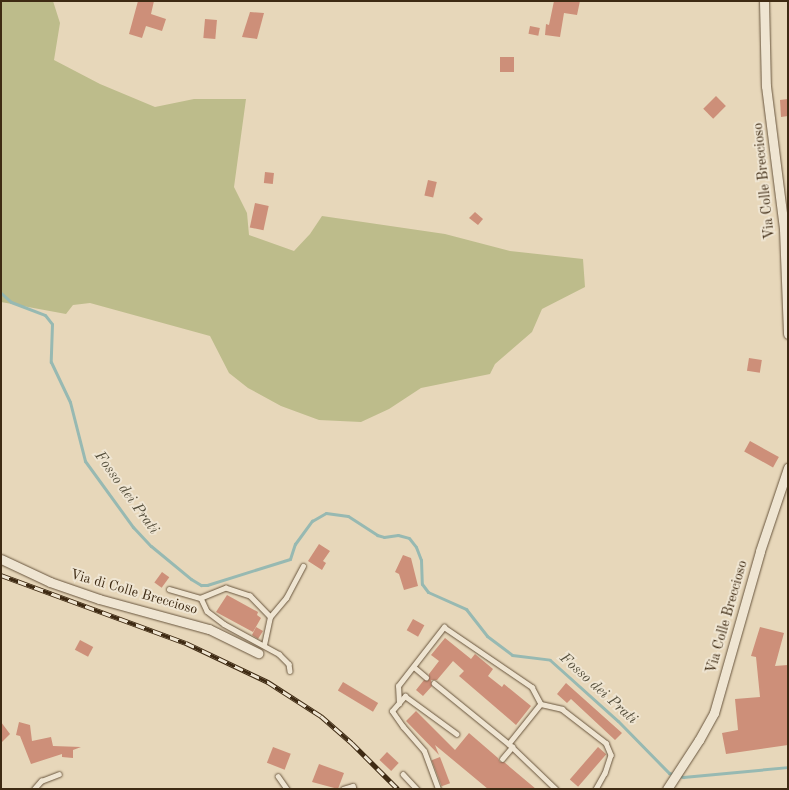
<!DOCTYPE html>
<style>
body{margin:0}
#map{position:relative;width:789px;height:790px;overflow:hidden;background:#e7d7ba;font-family:"Old Standard TT",serif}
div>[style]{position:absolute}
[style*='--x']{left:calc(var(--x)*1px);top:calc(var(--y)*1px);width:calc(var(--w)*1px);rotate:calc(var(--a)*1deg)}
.green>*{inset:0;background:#bdbc8b}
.stream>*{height:3px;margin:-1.5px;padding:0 1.5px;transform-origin:1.5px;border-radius:1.5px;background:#97b9b2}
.building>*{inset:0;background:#cd8f79;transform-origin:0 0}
.roads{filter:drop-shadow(0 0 1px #68553d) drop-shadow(0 0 1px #68553d)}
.service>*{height:4.5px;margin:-2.25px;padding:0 2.25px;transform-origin:2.25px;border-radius:2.25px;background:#efe5d2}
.minor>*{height:9px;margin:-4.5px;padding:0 4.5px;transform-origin:4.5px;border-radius:4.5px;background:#efe5d2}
.rail>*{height:4.5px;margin-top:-2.25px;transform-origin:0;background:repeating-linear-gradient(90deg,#efe5d2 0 9px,#3e2a13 0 18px);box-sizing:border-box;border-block:1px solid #3e2a13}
span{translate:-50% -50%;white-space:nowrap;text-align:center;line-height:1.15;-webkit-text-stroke:4px #efe5d2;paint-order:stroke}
.street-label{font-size:14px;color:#3e2a13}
.water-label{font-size:15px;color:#544e3b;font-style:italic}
.frame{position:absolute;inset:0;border:2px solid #3e2a13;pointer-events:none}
</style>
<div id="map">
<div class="green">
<div style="clip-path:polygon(1px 1px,53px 1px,60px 23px,54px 60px,100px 84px,155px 107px,194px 99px,246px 99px,234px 187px,247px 213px,249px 235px,294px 251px,310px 234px,322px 216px,445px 234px,510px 251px,583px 259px,585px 287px,542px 309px,532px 332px,495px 364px,490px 374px,421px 388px,389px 409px,361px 422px,319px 420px,281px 406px,248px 388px,229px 373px,210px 336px,90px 303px,73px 305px,66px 314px,1px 302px)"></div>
</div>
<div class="stream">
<div style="--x:1;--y:293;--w:13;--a:42"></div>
<div style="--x:11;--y:302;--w:36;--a:21"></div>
<div style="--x:45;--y:315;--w:11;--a:52"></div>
<div style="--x:52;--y:324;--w:38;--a:92"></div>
<div style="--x:51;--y:362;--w:44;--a:64.6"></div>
<div style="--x:70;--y:402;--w:61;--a:75.7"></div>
<div style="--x:85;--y:461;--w:82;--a:54"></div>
<div style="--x:133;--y:527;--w:26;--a:47"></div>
<div style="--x:151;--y:546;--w:52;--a:39.5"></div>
<div style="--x:191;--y:579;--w:12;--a:31"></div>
<div style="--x:201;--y:585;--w:6;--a:0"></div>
<div style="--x:207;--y:585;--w:87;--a:-17.4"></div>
<div style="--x:290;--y:559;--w:16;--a:-72"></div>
<div style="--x:295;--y:544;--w:29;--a:-54"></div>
<div style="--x:312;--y:521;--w:16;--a:-30"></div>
<div style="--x:326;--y:513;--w:22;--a:8"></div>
<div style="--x:348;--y:516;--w:35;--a:33"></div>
<div style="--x:377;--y:535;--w:7;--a:16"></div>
<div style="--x:384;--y:537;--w:14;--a:-8"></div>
<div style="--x:398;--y:535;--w:11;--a:15"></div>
<div style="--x:409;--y:538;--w:11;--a:52"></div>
<div style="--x:416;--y:547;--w:14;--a:69"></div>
<div style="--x:421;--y:560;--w:24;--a:88"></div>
<div style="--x:422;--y:584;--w:10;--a:53"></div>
<div style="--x:428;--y:592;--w:42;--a:24.1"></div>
<div style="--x:466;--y:609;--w:34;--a:52"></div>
<div style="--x:487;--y:636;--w:31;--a:37"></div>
<div style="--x:512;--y:655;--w:38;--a:7"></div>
<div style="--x:550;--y:660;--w:91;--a:41.9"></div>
<div style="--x:618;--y:721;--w:73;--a:45.6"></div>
<div style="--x:669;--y:773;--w:15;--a:16"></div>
<div style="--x:683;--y:777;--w:105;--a:-5.4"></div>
</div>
<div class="building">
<div style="clip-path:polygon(138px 1px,154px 1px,151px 14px,166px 19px,162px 31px,146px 26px,142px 38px,129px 34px)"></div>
<div style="clip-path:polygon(554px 1px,580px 1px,577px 15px,564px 13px,560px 37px,545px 35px,546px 24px,549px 25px)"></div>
<div style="clip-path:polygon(250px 12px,264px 13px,257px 39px,242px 37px)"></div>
<div style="left:205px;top:19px;width:12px;height:19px;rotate:5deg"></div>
<div style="left:530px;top:26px;width:10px;height:8px;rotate:11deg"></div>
<div style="left:500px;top:57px;width:14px;height:15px"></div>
<div style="left:716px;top:96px;width:14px;height:18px;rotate:45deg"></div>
<div style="clip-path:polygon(788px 99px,788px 116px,781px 117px,780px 100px)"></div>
<div style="left:265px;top:172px;width:9px;height:11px;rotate:6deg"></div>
<div style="left:428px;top:180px;width:9px;height:16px;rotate:13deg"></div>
<div style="left:255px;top:203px;width:14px;height:25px;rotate:12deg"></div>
<div style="clip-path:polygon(475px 212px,483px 219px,478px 225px,469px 218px)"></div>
<div style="left:749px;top:358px;width:13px;height:13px;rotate:9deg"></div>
<div style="left:750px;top:441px;width:33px;height:12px;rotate:29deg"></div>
<div style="clip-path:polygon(319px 544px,330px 551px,323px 561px,326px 563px,322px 570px,308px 561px)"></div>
<div style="clip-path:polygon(403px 555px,411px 558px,418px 586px,404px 590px,399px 574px,395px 572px)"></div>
<div style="left:162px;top:572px;width:9px;height:13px;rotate:36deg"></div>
<div style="clip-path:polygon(227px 595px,258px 612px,257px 615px,261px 618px,253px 632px,216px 612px)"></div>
<div style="left:413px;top:619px;width:13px;height:13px;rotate:29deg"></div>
<div style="clip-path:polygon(256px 627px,263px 631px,258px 639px,252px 635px)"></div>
<div style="clip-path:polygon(760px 627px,784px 633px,775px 666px,788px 665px,788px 745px,726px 754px,722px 733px,738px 730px,735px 699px,760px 697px,756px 657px,751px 656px)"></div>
<div style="clip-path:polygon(445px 638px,471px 659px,475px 654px,493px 669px,488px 676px,502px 687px,504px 684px,531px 706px,516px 725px,459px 676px,464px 671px,453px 661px,437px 680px,431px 680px,432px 686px,423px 696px,416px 690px,424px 680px,429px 679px,429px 674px,439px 661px,431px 655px)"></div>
<div style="left:80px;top:640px;width:15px;height:11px;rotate:28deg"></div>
<div style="left:343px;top:682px;width:41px;height:10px;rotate:31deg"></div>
<div style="clip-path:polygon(566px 683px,622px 733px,615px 740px,571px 699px,567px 703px,557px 694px)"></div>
<div style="clip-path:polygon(416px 711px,455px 750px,469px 733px,498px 758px,500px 762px,504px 762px,536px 789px,488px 789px,435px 745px,439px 755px,406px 721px)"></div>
<div style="clip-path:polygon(1px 722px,10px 734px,1px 743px)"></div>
<div style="clip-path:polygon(19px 722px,30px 725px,32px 741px,51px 737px,53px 746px,81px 747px,73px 750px,73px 758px,62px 757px,62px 754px,31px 764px,20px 736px,16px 735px)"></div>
<div style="left:273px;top:747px;width:19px;height:17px;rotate:21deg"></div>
<div style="left:598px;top:747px;width:11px;height:43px;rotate:41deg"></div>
<div style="left:387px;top:752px;width:16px;height:11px;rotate:43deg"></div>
<div style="left:440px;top:757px;width:28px;height:9px;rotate:69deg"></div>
<div style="clip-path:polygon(319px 764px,344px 773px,338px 789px,312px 782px)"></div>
</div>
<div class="roads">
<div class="service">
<div style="--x:169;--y:589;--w:33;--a:16"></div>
<div style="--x:270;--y:617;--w:29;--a:-134"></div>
<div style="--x:250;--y:596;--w:25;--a:-162"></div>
<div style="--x:226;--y:588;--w:27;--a:158"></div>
<div style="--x:201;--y:598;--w:14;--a:65"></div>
<div style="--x:207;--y:611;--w:21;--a:37"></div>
<div style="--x:224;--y:624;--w:63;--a:28.6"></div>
<div style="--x:279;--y:654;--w:14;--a:45"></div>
<div style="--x:289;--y:664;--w:7;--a:82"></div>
<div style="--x:264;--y:645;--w:29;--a:-78"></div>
<div style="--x:270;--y:617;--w:25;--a:-50"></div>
<div style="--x:286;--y:598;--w:36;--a:-62"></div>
<div style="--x:414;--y:667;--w:16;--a:40"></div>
<div style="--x:434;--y:683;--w:97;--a:39.1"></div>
<div style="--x:399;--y:704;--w:18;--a:-93"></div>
<div style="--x:398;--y:686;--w:75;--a:-52.1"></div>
<div style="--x:444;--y:627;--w:107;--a:34.3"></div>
<div style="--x:532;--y:687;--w:19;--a:62"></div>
<div style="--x:541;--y:704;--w:22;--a:13"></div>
<div style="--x:562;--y:709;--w:56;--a:37.7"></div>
<div style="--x:606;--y:743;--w:13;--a:67"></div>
<div style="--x:611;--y:755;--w:19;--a:108"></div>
<div style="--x:605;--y:773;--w:18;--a:119"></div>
<div style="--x:541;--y:704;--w:51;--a:128.7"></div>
<div style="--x:509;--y:744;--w:65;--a:43.8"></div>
<div style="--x:502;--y:759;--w:16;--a:-50"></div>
<div style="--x:403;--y:774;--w:21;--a:47"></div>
<div style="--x:278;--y:776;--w:16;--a:55"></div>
<div style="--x:34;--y:789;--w:11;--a:-49"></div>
<div style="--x:41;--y:781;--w:19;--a:-21"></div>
<div style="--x:343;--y:789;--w:10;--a:-17"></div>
<div style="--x:353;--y:786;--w:3;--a:72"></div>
<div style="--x:438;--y:789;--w:40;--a:-110.2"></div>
<div style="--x:424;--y:751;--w:32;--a:-131"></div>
<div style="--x:403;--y:727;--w:19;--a:-125"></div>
<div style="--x:392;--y:711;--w:20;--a:-49"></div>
<div style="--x:405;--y:696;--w:64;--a:36.2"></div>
</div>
<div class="minor">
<div style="--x:764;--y:1;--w:85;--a:88.7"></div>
<div style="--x:766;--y:86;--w:144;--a:82.8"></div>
<div style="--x:784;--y:229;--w:105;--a:87.8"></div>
<div style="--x:1;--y:559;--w:54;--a:25.1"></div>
<div style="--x:50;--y:582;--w:52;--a:19.1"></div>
<div style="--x:99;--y:599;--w:114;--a:15.3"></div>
<div style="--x:209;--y:629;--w:55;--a:26.1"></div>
<div style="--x:667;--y:789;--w:59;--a:-56.9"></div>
<div style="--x:699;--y:740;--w:31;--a:-61"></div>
<div style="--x:714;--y:713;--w:168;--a:-74.1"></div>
<div style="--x:760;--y:551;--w:88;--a:-71.4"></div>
</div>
</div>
<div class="rail">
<div style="--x:1;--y:575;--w:197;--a:20.2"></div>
<div style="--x:186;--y:643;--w:91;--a:25.4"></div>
<div style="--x:268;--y:682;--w:63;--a:32.7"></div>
<div style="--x:321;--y:716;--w:41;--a:41.1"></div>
<div style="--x:352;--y:743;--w:65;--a:45"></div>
</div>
<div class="street-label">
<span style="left:764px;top:181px;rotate:-96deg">Via Colle Breccioso</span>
<span style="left:134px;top:592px;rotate:16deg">Via di Colle Breccioso</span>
<span style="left:727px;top:617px;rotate:-74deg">Via Colle Breccioso</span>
</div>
<div class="water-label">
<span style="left:126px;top:493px;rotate:54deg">Fosso dei Prati</span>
<span style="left:598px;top:689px;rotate:42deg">Fosso dei Prati</span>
</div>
<div class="frame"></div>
</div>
